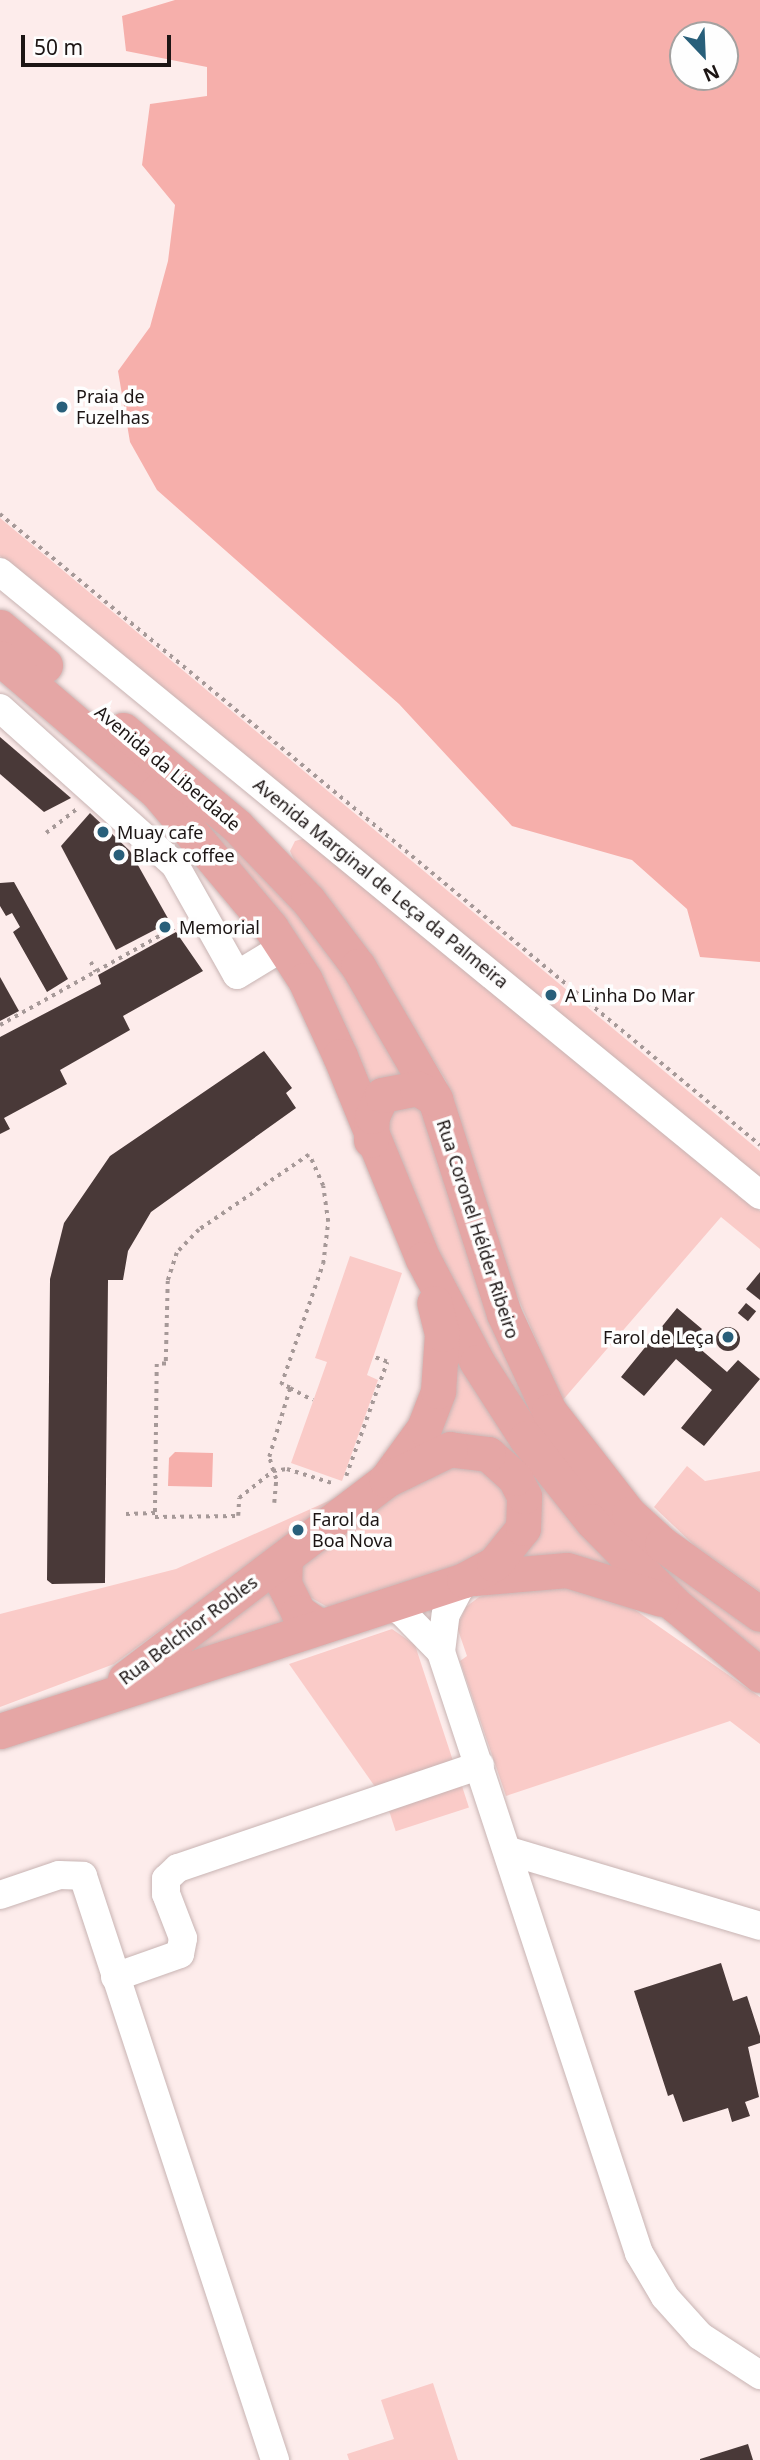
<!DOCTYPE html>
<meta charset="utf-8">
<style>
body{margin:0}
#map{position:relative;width:760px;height:2460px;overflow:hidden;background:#fdeceb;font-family:"Noto Sans",sans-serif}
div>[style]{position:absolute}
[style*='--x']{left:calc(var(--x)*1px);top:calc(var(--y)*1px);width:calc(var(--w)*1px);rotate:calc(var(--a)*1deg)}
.green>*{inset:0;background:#facbc8;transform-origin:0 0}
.water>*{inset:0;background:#f6afab}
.building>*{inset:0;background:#493938;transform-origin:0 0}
.round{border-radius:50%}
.path>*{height:3.5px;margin-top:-1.75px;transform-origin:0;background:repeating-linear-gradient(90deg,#a69998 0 3.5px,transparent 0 8.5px)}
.roads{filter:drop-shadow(0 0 2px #c8b4b3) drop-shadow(0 0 2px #c8b4b3)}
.minor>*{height:28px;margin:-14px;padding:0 14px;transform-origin:14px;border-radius:14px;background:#fff}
.major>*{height:35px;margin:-17.5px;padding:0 17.5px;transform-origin:17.5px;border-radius:17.5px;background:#e5a6a5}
.dots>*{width:19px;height:19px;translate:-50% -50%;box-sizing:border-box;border:4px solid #fefefe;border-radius:50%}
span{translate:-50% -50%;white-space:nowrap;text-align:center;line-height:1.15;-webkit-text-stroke:7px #fefefe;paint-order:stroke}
.poi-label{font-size:18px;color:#1c1514}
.left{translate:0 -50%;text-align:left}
.right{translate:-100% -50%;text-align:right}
.street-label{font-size:18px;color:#1c1514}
.north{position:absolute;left:669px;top:21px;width:70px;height:70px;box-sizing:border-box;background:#fefefe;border:2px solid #a4a1a0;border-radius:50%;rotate:157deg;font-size:19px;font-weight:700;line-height:28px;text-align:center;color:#1c1514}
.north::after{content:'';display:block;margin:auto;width:24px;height:32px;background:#285f7a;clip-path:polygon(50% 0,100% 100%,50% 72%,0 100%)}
.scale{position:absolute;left:21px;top:35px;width:150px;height:32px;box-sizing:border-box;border:4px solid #1c1514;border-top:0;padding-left:9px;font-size:21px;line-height:24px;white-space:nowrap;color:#1c1514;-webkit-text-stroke:5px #fefefe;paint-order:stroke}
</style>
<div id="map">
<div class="green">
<div style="clip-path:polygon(0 518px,760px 1151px,760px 1185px,0 556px)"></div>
<div style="clip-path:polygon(125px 742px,288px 893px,410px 1073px,368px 1090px)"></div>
<div style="clip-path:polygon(306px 838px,760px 1211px,760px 1249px,721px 1217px,562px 1401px,513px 1286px,446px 1081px,360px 941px,295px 862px,290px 851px,295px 841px)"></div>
<div style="clip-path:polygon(418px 1105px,426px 1113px,524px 1391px,760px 1630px,760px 1658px,663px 1577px,492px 1365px,399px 1168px,385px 1117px,393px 1108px)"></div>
<div style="clip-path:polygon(350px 1256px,402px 1273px,367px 1375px,378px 1380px,342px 1481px,291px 1463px,327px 1362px,315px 1358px)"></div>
<div style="clip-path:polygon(452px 1340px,630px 1576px,510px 1563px,521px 1468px,425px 1446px)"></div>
<div style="clip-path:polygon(458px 1457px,501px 1477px,511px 1518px,491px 1553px,331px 1609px,301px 1592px,299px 1569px,306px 1559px,430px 1465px)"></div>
<div style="clip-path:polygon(687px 1466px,705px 1481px,760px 1471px,760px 1592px,695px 1546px,654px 1507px)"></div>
<div style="clip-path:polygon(351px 1491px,114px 1664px,0 1707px,0 1614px,176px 1569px)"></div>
<div style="clip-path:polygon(272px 1584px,293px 1622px,165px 1662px)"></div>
<div style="clip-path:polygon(510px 1588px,582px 1588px,631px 1607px,760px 1697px,760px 1744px,730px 1721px,506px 1796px,460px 1661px,467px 1656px,457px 1627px,466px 1607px,479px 1597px)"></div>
<div style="clip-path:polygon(392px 1629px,415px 1645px,455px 1767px,378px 1791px,289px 1664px)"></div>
<div style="left:460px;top:1780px;width:29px;height:77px;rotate:72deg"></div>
<div style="clip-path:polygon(433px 2383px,458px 2460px,349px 2460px,347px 2454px,394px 2439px,381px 2400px)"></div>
</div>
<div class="water">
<div style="clip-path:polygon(evenodd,175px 0,760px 0,760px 962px,700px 957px,687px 909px,632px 860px,512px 826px,399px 704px,157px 490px,130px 442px,118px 371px,150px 327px,168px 261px,175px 205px,142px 165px,150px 104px,207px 96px,207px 67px,126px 51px,122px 16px,175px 0,725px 35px,725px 77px,683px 77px,683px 35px,725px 35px)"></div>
<div style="clip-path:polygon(175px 1452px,213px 1453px,212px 1487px,168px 1486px,169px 1458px)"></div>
</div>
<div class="building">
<div style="clip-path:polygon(0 737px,71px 798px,44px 812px,0 774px)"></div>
<div style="clip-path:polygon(90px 813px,130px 851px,170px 922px,116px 950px,61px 846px)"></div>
<div style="clip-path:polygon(14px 882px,68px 979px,47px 992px,13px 932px,20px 927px,12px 913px,6px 916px,0 906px,0 883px)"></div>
<div style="clip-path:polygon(176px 932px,203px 971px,123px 1016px,130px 1030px,60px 1070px,67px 1084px,4px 1118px,10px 1129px,0 1134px,0 1037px,101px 984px,98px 975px)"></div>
<div style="clip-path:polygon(0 977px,19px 1011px,0 1021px)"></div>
<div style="clip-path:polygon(264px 1051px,292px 1088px,286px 1093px,296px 1108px,151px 1212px,128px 1251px,123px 1280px,108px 1280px,105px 1583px,52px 1584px,47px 1580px,50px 1279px,64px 1223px,110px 1156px)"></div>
<div style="clip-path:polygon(760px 1272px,760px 1300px,746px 1289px)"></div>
<div style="left:746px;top:1303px;width:13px;height:13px;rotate:39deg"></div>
<div style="clip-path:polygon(677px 1308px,702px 1329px,691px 1341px,727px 1372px,738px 1360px,760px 1379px,704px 1446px,681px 1428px,712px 1390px,676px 1359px,644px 1396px,621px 1377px)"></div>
<div class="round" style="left:716px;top:1327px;width:24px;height:24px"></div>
<div style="clip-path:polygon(721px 1963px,733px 2001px,747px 1996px,760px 2036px,760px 2043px,748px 2047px,759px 2097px,745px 2102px,750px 2116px,732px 2122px,728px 2108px,683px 2122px,673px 2094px,668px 2096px,634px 1991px)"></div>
<div style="clip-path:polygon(748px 2444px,753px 2460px,700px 2460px,700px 2459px)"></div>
</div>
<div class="path">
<div style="--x:0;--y:514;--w:988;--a:39.7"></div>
<div style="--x:46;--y:833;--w:41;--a:-38"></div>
<div style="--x:91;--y:962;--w:11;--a:63"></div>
<div style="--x:0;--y:1025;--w:207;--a:-29.2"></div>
<div style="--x:290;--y:1388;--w:26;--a:28"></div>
<div style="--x:346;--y:1476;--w:121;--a:-70.2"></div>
<div style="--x:387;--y:1362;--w:15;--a:-160"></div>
<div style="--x:274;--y:1503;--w:24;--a:-85"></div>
<div style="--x:276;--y:1479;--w:9;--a:-111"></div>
<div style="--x:273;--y:1471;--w:15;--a:-106"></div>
<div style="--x:269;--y:1457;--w:72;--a:-73.1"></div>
<div style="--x:290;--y:1388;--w:9;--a:-162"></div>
<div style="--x:281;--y:1385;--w:128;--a:-70.9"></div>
<div style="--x:323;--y:1264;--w:42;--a:-83.2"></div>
<div style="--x:328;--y:1222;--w:36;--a:-98"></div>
<div style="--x:323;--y:1186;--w:34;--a:-114"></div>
<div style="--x:309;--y:1155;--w:133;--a:145.7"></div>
<div style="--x:199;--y:1230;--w:32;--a:134"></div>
<div style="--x:177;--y:1253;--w:29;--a:108"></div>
<div style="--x:168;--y:1281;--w:83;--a:91.4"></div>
<div style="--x:166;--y:1364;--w:9;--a:180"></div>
<div style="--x:157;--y:1364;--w:153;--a:90.7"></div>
<div style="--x:155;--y:1517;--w:83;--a:-0.7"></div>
<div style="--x:238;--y:1516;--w:18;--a:-87"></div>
<div style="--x:239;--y:1498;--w:43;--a:-38.5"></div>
<div style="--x:273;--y:1471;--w:14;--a:-8"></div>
<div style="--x:287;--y:1469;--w:50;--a:17.4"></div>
<div style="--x:126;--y:1514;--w:29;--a:-2"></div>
</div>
<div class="roads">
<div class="minor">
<div style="--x:0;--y:572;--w:983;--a:39.34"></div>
<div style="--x:0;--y:708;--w:235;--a:41.9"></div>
<div style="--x:175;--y:865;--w:126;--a:60.6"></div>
<div style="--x:237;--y:975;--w:54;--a:-31.3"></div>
<div style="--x:387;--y:1605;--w:17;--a:25"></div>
<div style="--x:402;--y:1612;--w:56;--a:45.7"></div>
<div style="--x:441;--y:1652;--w:633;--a:71.77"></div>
<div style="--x:639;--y:2253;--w:51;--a:59.4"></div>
<div style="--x:665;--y:2297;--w:52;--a:48.1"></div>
<div style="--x:700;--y:2336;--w:72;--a:33"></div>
<div style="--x:441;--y:1652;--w:38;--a:-83"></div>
<div style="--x:446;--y:1614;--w:38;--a:-62"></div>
<div style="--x:509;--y:1851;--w:262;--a:16.6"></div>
<div style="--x:0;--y:1895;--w:62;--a:-18.7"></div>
<div style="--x:59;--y:1875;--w:24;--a:2"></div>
<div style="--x:83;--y:1876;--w:615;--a:71.8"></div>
<div style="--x:115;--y:1977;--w:69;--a:-19.5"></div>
<div style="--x:180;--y:1954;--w:16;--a:-79"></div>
<div style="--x:183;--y:1938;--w:47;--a:-111.1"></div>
<div style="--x:166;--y:1894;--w:15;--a:-90"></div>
<div style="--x:166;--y:1879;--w:16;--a:-43"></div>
<div style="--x:178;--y:1868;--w:319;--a:-18.8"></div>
</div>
<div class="major">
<div style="--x:0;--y:627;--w:59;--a:40.2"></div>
<div style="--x:0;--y:658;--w:206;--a:40.5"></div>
<div style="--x:157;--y:792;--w:177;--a:50"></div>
<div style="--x:271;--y:928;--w:62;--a:56.8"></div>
<div style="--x:305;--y:980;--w:84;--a:65.3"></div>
<div style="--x:340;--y:1056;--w:219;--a:67.8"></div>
<div style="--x:423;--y:1259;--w:116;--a:62.3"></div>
<div style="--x:477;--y:1362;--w:90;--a:57.2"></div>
<div style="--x:526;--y:1438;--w:106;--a:51.5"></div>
<div style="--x:592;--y:1521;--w:118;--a:45.3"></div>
<div style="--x:675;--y:1605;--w:110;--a:39.5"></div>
<div style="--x:123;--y:730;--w:149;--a:40.1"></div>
<div style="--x:237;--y:826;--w:103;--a:46.2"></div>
<div style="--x:308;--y:900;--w:83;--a:52.9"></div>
<div style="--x:358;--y:966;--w:154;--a:59.9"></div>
<div style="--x:435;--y:1099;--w:226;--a:72.2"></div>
<div style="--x:504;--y:1314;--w:107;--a:65.1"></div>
<div style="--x:549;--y:1411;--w:130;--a:52.2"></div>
<div style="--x:629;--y:1514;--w:45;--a:42.3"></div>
<div style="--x:662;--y:1544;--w:120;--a:35.5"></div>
<div style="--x:371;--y:1140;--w:24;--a:-88"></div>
<div style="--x:372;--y:1116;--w:23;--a:-65"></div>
<div style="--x:382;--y:1095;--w:36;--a:-11"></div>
<div style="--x:417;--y:1088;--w:21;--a:31"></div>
<div style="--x:285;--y:1558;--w:26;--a:92"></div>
<div style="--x:284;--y:1584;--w:31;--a:63"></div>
<div style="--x:298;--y:1612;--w:25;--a:34"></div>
<div style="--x:474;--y:1578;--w:93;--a:-4.9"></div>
<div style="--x:567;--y:1570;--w:98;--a:17.1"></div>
<div style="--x:125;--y:1679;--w:328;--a:-37.3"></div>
<div style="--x:386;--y:1480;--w:64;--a:-53.8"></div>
<div style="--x:424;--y:1428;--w:40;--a:-69"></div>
<div style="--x:438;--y:1391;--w:57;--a:-86"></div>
<div style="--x:442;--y:1334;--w:32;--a:-104"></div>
<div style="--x:0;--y:1731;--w:488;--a:-18"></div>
<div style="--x:464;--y:1580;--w:34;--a:-28"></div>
<div style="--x:494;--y:1564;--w:46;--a:-51.1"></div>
<div style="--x:523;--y:1528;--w:32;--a:-88"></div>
<div style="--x:524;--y:1496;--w:20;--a:-117"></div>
<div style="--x:515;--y:1478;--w:36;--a:-138"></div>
<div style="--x:488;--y:1454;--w:38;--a:-173"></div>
<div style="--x:450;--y:1449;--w:71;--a:154.2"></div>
</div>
</div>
<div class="dots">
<div style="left:62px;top:407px;background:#285f7a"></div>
<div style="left:103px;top:832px;background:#285f7a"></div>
<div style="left:119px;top:855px;background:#285f7a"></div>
<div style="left:165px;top:927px;background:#285f7a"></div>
<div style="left:551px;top:995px;background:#285f7a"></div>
<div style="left:728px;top:1337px;background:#285f7a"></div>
<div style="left:298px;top:1530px;background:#285f7a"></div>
</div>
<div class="poi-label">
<span class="left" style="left:76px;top:407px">Praia de<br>Fuzelhas</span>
<span class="left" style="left:117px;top:832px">Muay cafe</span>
<span class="left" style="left:133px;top:855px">Black coffee</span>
<span class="left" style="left:179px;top:927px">Memorial</span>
<span class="left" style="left:565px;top:995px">A Linha Do Mar</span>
<span class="right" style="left:714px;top:1337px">Farol de Leça</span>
<span class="left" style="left:312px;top:1530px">Farol da<br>Boa Nova</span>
</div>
<div class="street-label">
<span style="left:168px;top:768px;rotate:40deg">Avenida da Liberdade</span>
<span style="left:381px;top:883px;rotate:39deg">Avenida Marginal de Leça da Palmeira</span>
<span style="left:478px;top:1229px;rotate:72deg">Rua Coronel Hélder Ribeiro</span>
<span style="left:188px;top:1630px;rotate:-37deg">Rua Belchior Robles</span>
</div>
<div class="north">N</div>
<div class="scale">50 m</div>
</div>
